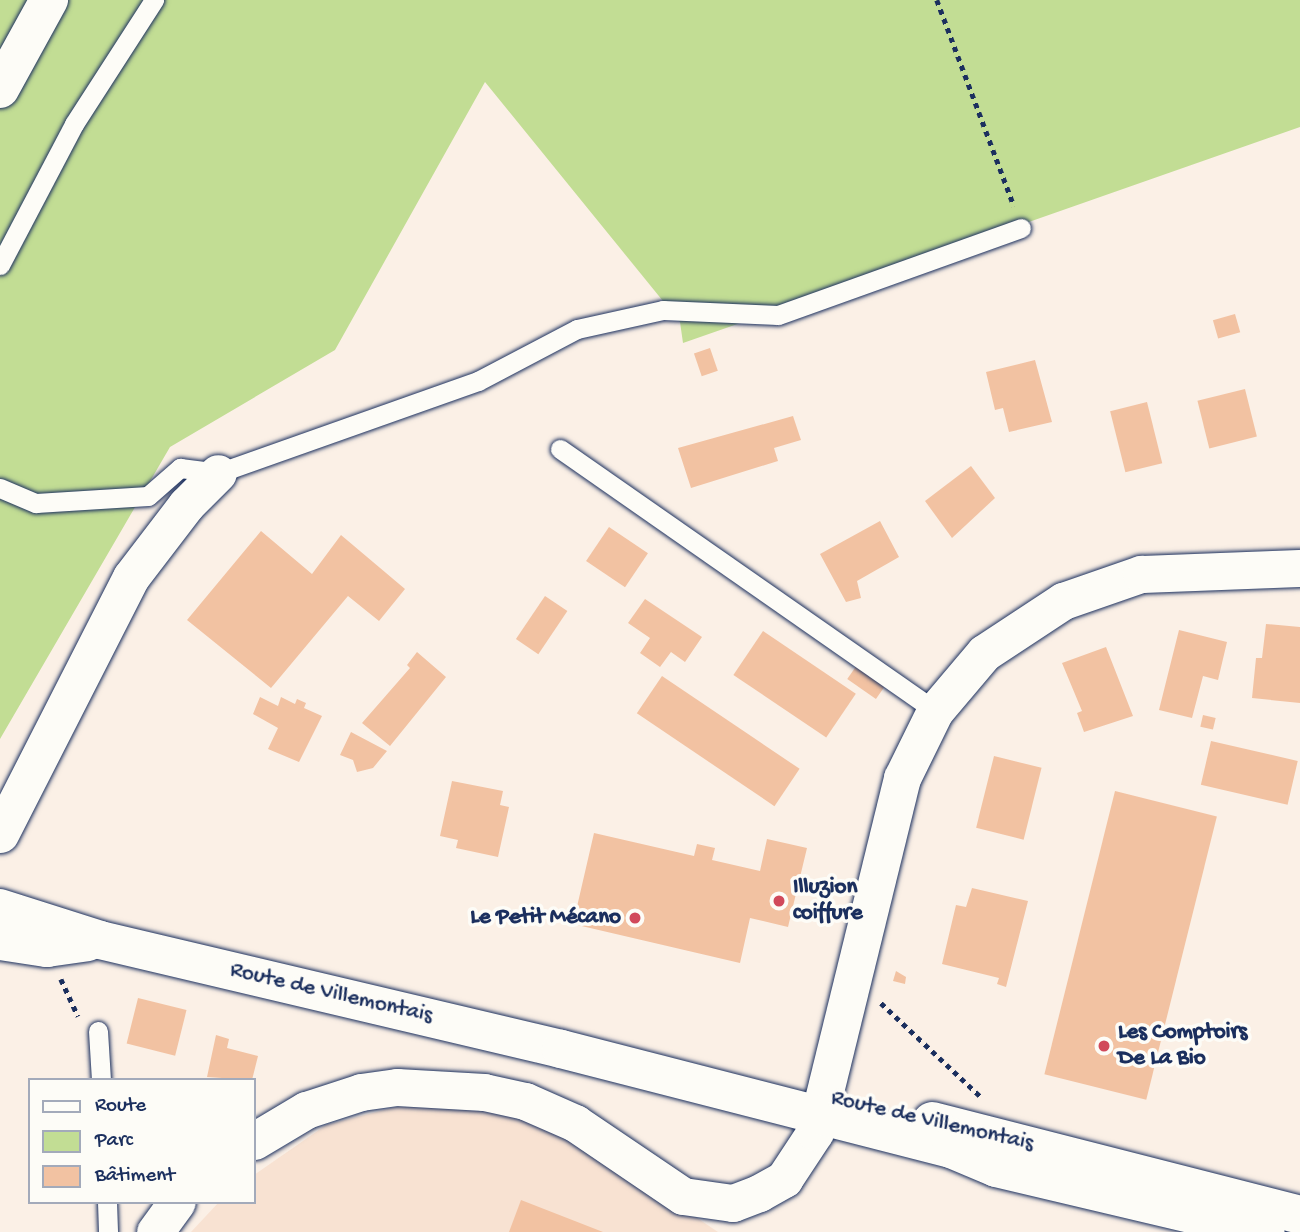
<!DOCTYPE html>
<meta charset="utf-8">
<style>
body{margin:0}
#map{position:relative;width:1300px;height:1232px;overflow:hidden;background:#fbf0e6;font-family:"Gochi Hand",sans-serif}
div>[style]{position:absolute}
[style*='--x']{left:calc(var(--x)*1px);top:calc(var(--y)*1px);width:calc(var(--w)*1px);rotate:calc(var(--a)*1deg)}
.built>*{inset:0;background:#f8e2d2}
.green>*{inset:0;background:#c2dd94}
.building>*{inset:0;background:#f2c2a2;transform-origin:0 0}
.path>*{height:4.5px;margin-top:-2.25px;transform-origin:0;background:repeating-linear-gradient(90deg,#1b2f5e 0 5px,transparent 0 10px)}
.roads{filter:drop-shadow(0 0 2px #1b2f5e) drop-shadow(0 0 2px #1b2f5e)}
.service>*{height:19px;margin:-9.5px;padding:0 9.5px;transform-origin:9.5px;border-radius:9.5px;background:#fdfcf7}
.minor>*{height:37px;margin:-18.5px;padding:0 18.5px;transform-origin:18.5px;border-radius:18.5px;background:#fdfcf7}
.primary>*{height:38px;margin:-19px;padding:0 19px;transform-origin:19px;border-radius:19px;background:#fdfcf7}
.dots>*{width:19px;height:19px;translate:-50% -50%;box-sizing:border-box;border:4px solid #fdfcf7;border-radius:50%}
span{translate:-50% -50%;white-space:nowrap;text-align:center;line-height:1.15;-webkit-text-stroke:7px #fdfcf7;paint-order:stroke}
.poi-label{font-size:23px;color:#1b2f5e;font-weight:700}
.left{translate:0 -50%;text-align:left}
.right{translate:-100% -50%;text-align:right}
.street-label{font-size:23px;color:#1b2f5e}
.legend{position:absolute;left:28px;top:1078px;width:228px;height:126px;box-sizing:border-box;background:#fdfcf7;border:2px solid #a3aaba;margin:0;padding:9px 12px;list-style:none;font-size:21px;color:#1b2f5e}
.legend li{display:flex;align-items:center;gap:14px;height:35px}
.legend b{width:35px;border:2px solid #a3aaba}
</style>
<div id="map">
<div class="built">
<div style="clip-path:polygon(411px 1103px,488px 1106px,584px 1142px,718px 1232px,191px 1232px,219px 1202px,254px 1202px,254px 1175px,326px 1125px)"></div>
</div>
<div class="green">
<div style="clip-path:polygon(0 0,1300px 0,1300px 127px,683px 343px,680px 322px,485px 82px,335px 350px,170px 447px,0 739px)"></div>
</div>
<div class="building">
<div style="left:1235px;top:314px;width:19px;height:23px;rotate:74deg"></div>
<div style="left:710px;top:348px;width:24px;height:17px;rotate:71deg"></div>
<div style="clip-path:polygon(1035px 360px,1052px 422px,1009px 432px,1003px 408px,995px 410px,986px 372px)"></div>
<div style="left:1245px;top:389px;width:49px;height:49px;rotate:76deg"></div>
<div style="left:1147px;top:402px;width:63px;height:38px;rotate:76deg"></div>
<div style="clip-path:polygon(793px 416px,801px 440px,774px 448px,778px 461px,691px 488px,678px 448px)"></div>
<div style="clip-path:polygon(971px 466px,995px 498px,952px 538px,925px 501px)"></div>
<div style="clip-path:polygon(880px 521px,899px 557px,857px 581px,861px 598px,846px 602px,820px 554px)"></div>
<div style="left:609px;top:527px;width:47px;height:41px;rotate:34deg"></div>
<div style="clip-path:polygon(261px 531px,312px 574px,341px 535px,405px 589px,379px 621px,348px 596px,271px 688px,187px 620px)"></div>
<div style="left:545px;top:596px;width:27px;height:52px;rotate:34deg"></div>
<div style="clip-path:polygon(645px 599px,702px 637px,685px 662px,671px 652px,660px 667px,640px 653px,650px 638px,628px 623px)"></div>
<div style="clip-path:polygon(1266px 624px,1300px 627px,1300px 703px,1252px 698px,1256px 658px,1262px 658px)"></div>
<div style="clip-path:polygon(1179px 630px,1227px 642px,1218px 680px,1203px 676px,1192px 718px,1159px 710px)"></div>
<div style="left:763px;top:631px;width:112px;height:53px;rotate:34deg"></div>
<div style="clip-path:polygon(1106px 647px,1133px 716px,1084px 732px,1077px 713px,1082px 711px,1062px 663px)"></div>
<div style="clip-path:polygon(417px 652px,446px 677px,390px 746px,362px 723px,410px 668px,407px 665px)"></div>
<div style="left:857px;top:665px;width:35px;height:17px;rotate:35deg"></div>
<div style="left:662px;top:676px;width:166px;height:45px;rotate:34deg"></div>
<div style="clip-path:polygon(260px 697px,278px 706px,281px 697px,295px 704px,297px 699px,306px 703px,304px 708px,322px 716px,299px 762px,268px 749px,278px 728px,253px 714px)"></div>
<div style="left:1203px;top:715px;width:13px;height:12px;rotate:13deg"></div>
<div style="clip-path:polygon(351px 732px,387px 751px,373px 768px,357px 772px,353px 760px,340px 755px)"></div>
<div style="left:1211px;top:741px;width:89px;height:45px;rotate:13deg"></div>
<div style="left:994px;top:756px;width:49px;height:74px;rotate:14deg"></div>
<div style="clip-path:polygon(452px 781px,503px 791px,500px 805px,509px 807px,498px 857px,456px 848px,458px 840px,440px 836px)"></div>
<div style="left:1115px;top:791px;width:105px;height:292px;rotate:14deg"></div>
<div style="clip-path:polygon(594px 833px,694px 856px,697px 844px,715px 848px,712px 860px,760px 871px,767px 839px,807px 848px,788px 927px,750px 918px,740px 963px,573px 924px)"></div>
<div style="clip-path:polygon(972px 888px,1028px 901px,1006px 987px,997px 984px,999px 978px,942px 964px,956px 905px,966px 907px)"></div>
<div style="clip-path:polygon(896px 971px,906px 977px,905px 984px,893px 981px)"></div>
<div style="left:138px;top:998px;width:50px;height:47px;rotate:14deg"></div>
<div style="clip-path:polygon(216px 1035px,229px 1039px,227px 1048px,258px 1056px,252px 1080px,207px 1077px)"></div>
<div style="clip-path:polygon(521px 1200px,603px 1232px,509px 1232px)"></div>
</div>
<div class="path">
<div style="--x:937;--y:0;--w:220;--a:69.5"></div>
<div style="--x:61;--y:979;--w:41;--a:65.3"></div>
<div style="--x:881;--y:1003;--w:137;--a:43.2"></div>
</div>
<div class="roads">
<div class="service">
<div style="--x:0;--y:265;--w:159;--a:-62.3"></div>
<div style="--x:74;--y:124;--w:148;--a:-57.2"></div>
<div style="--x:560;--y:449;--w:457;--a:34.9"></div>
<div style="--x:0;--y:488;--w:39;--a:23"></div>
<div style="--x:36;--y:503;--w:112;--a:-3.6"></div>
<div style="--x:148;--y:496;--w:43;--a:-41.2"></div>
<div style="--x:180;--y:468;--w:38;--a:7"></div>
<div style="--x:218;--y:473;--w:276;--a:-19.5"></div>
<div style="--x:478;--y:381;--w:112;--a:-27.7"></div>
<div style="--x:577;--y:329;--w:88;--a:-12.5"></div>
<div style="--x:663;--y:310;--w:115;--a:2.5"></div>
<div style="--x:778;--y:315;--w:258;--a:-19.7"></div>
<div style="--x:98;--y:1031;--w:49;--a:86.5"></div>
<div style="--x:107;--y:1202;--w:30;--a:88"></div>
</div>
<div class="minor">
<div style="--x:0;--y:834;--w:288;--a:-63"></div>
<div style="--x:131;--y:577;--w:91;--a:-52.6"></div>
<div style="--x:186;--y:505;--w:45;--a:-45"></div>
<div style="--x:254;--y:1141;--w:61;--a:-30.8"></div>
<div style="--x:306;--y:1110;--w:58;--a:-18.1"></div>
<div style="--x:361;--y:1092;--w:36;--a:-8"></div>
<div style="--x:397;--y:1087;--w:87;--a:3.3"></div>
<div style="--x:484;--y:1092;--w:42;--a:12.4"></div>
<div style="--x:525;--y:1101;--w:55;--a:23.7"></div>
<div style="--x:575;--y:1123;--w:130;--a:34.1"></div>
<div style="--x:683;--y:1196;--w:50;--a:8"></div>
<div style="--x:733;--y:1203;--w:28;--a:-21"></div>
<div style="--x:759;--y:1193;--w:29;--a:-29"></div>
<div style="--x:784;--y:1179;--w:56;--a:-56.6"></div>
<div style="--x:815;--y:1132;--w:365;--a:-76.2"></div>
<div style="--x:902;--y:778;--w:75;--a:-63.8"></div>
<div style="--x:935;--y:711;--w:76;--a:-49.8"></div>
<div style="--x:984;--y:653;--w:95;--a:-33.4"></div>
<div style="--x:1063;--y:601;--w:83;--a:-19.1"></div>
<div style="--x:1141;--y:574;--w:159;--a:-2.2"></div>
<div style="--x:155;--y:1232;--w:37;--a:-54"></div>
</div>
<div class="primary">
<div style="--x:0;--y:89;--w:102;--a:-61.2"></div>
<div style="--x:0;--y:908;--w:105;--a:17.7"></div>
<div style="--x:100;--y:940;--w:474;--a:13.3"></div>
<div style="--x:561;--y:1049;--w:403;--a:14.4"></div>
<div style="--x:951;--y:1149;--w:49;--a:22.9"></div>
<div style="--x:996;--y:1168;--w:277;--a:13.3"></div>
<div style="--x:0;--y:941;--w:48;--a:8.5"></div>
<div style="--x:47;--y:948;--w:41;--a:-8.3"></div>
<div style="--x:932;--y:1121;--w:380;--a:14.3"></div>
</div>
</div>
<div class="dots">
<div style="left:779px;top:901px;background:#d1495b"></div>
<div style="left:635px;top:918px;background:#d1495b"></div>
<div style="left:1104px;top:1046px;background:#d1495b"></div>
</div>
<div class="poi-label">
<span class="left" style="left:793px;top:901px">Illuzion<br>coiffure</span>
<span class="right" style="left:621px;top:918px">Le Petit Mécano</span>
<span class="left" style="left:1118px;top:1046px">Les Comptoirs<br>De La Bio</span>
</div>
<div class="street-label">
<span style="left:331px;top:994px;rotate:13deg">Route de Villemontais</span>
<span style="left:932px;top:1122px;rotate:13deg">Route de Villemontais</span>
</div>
<ul class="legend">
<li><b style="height:9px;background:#fdfcf7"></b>Route</li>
<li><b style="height:19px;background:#c2dd94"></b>Parc</li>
<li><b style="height:19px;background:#f2c2a2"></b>Bâtiment</li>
</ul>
</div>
